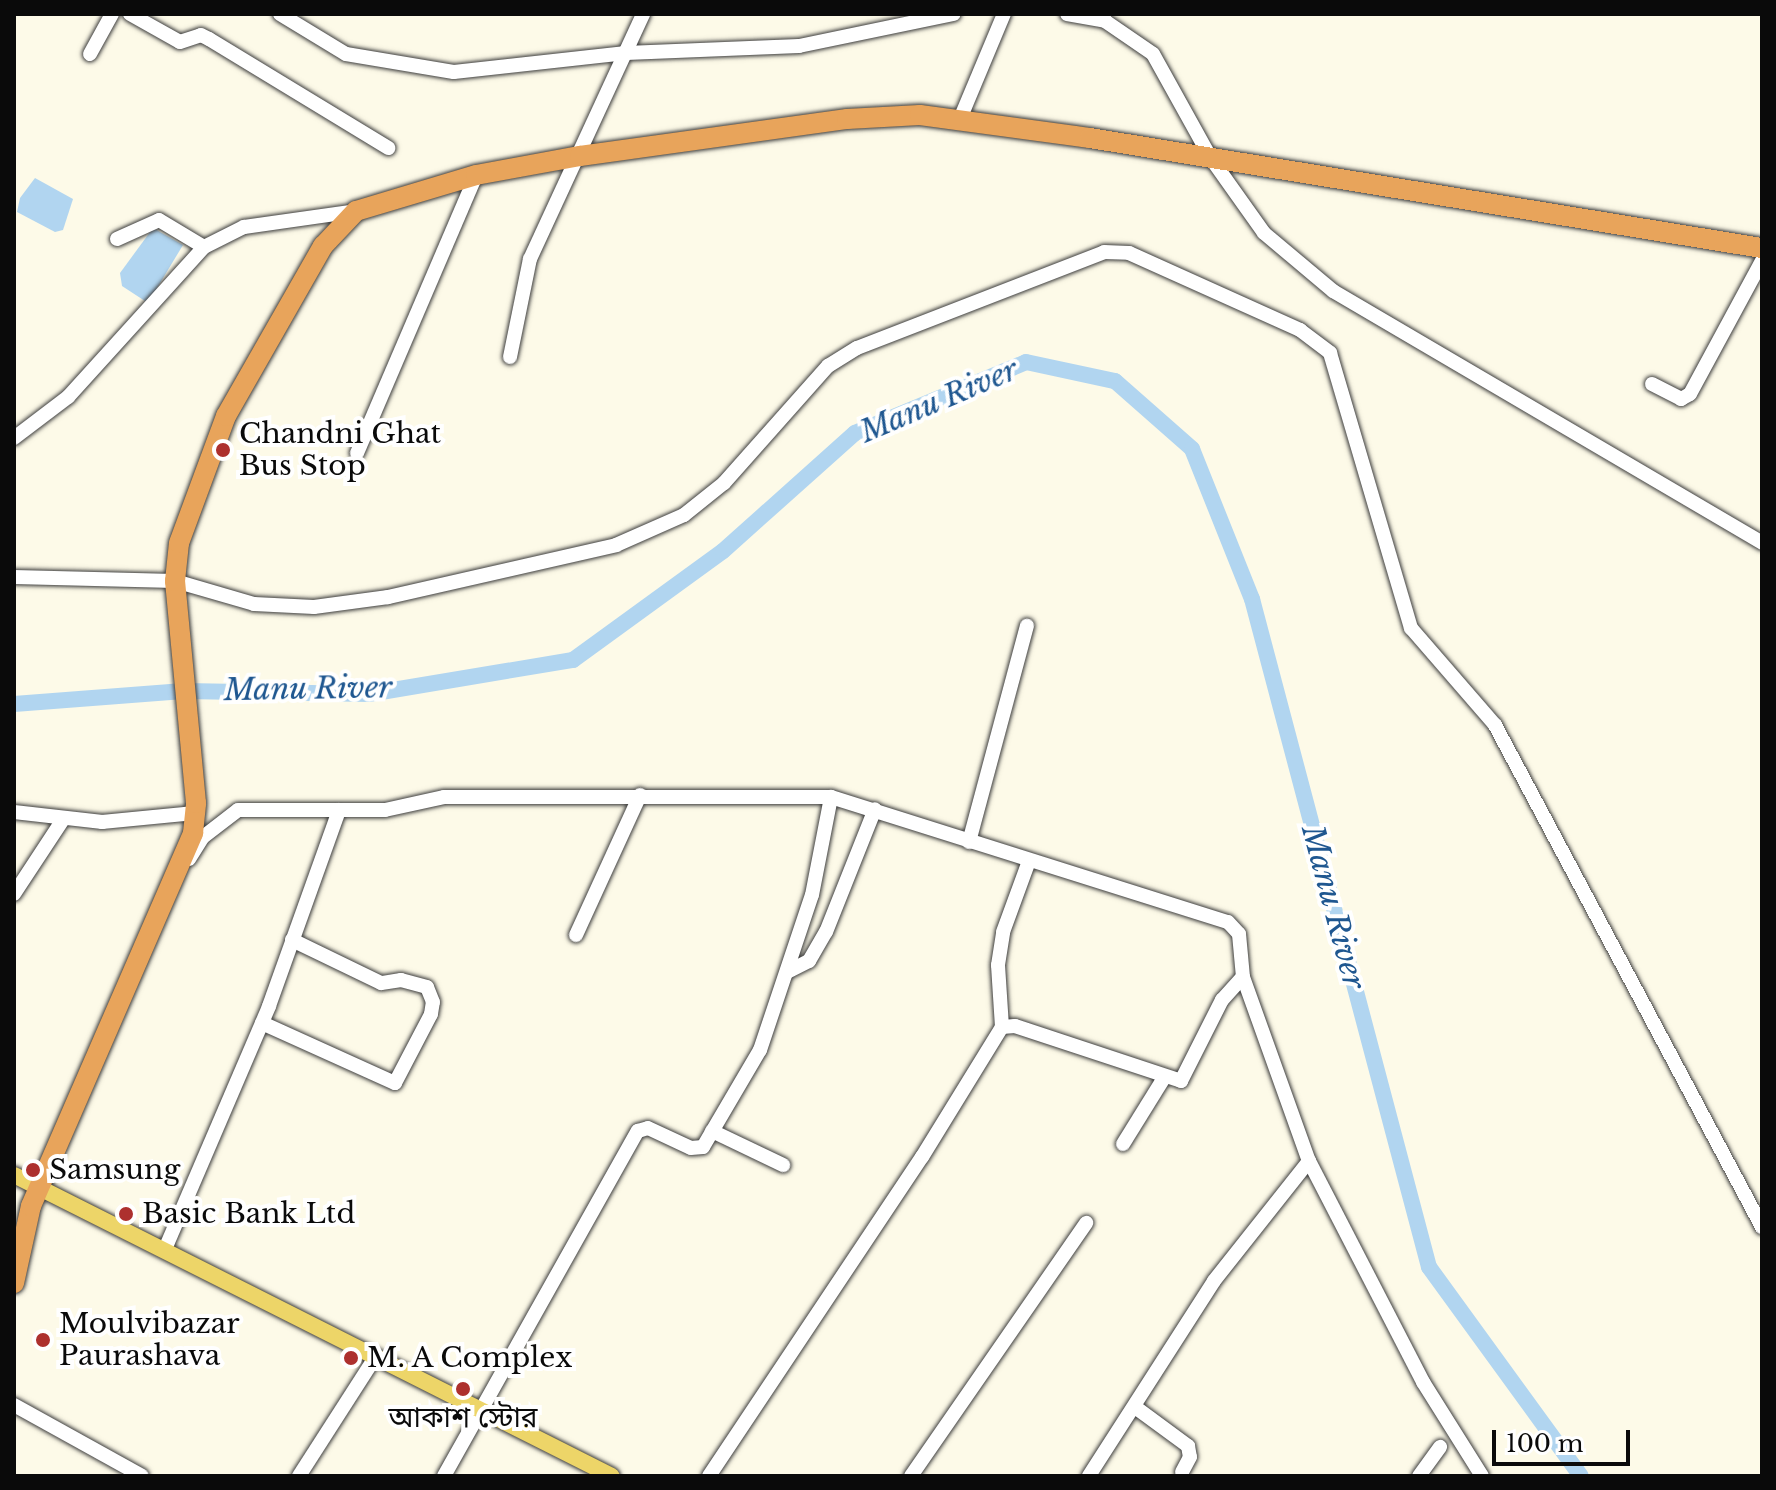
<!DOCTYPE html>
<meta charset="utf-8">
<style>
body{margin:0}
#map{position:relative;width:1776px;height:1490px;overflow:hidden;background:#fdfae8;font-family:"Libre Baskerville","Noto Sans Bengali",serif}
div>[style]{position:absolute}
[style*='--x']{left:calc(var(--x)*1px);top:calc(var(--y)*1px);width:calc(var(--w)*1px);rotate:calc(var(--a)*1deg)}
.water>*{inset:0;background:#b1d5f0}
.river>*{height:16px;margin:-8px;padding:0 8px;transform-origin:8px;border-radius:8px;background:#b1d5f0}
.roads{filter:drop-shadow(0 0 2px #3d3d3d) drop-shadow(0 0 2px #3d3d3d)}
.minor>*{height:14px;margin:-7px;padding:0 7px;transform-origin:7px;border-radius:7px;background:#fff}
.major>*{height:16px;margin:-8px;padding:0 8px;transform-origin:8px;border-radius:8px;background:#edd568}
.highway>*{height:20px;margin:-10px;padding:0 10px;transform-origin:10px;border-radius:10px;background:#e8a45b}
.dots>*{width:22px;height:22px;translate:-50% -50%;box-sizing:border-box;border:4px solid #fff;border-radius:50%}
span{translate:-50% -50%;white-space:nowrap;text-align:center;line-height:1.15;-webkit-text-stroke:8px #fff;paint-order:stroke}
.poi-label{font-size:28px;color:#0a0a0a}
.left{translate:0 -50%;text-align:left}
.water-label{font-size:30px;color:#1f5790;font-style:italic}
.frame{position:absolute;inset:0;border:16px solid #0a0a0a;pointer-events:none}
.scale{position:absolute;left:1492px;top:1430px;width:138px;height:36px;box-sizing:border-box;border:4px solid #0a0a0a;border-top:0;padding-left:10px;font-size:24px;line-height:28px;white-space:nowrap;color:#0a0a0a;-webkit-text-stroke:6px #fff;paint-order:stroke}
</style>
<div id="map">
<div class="water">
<div style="clip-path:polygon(35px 178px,73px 199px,63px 230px,55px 232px,17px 212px,20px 198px)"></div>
<div style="clip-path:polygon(153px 228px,183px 245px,148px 303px,122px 286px,120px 273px)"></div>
</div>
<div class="river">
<div style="--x:14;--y:704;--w:170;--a:-4.4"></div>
<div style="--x:184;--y:691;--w:185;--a:0.9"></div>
<div style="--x:369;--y:694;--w:207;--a:-9.5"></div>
<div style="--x:573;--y:660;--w:185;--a:-36"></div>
<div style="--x:723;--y:551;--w:177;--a:-41.8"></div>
<div style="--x:855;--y:433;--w:185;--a:-22.5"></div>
<div style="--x:1026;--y:362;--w:91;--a:12.1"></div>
<div style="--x:1115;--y:381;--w:103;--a:41.4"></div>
<div style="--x:1192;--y:449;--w:162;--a:68.2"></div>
<div style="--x:1252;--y:599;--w:691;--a:75.16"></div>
<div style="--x:1429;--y:1267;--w:258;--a:54"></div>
</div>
<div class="roads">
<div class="minor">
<div style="--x:130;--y:14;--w:57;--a:29.2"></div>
<div style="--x:180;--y:42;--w:22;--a:-18"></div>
<div style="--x:201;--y:35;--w:9;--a:27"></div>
<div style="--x:209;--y:39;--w:210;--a:31.3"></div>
<div style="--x:280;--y:14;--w:77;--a:31.2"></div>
<div style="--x:346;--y:54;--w:109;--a:9.5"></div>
<div style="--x:454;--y:72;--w:173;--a:-6.3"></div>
<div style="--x:626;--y:53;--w:173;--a:-2.3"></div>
<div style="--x:799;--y:46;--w:158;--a:-11.7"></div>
<div style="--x:1067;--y:14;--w:39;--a:10"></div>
<div style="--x:1105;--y:21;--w:58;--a:34.5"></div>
<div style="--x:1153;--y:54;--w:118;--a:61"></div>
<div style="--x:1210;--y:157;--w:93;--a:54.6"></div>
<div style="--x:1264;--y:233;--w:90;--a:40"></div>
<div style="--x:1333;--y:291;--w:498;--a:30.4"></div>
<div style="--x:90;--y:54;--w:46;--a:-61.2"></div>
<div style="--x:960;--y:119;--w:114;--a:-67.3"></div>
<div style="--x:117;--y:239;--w:46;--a:-24.3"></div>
<div style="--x:159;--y:220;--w:52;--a:31"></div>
<div style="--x:510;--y:357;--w:100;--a:-78.5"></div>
<div style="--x:530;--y:259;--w:270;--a:-65.2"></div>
<div style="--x:1652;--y:384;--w:33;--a:27"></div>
<div style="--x:1681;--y:399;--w:10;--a:-29"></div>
<div style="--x:1690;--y:394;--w:151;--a:-61.6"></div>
<div style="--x:14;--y:438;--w:68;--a:-37.2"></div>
<div style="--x:68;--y:397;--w:202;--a:-47.8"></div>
<div style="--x:204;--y:247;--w:45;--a:-26.6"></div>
<div style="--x:244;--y:227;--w:113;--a:-8.1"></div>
<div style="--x:357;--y:453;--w:302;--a:-66.8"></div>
<div style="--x:14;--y:577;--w:161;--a:1.4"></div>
<div style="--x:175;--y:581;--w:82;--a:16.2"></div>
<div style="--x:254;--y:604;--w:60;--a:2.9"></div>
<div style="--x:314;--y:607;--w:75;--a:-7.7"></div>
<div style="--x:388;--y:597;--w:234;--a:-12.8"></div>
<div style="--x:616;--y:545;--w:74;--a:-23.8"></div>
<div style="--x:684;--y:515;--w:51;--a:-38.7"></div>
<div style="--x:724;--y:483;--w:157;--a:-48.4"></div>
<div style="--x:828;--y:366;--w:34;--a:-32"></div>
<div style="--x:857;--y:348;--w:265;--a:-21.2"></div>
<div style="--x:1104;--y:252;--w:25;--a:2"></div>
<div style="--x:1129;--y:253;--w:188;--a:24.2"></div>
<div style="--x:1300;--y:330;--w:38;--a:37"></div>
<div style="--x:1330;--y:353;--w:287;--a:73.6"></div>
<div style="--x:1411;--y:628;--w:128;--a:49.1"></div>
<div style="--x:1495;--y:725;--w:569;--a:61.99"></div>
<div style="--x:14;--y:812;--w:89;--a:6.5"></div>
<div style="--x:102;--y:822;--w:93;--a:-5.5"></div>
<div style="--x:969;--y:842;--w:224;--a:-75"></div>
<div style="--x:189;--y:859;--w:26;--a:-58"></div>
<div style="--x:203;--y:837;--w:44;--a:-37.6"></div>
<div style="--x:238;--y:810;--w:147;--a:0"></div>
<div style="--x:385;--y:810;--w:60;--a:-12.4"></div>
<div style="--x:444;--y:797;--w:387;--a:0"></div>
<div style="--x:831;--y:797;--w:416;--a:17.5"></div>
<div style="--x:1228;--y:922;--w:16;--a:47"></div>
<div style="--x:1239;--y:934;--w:43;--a:84.7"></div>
<div style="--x:1243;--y:977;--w:195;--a:70.3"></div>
<div style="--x:1309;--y:1161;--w:153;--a:128.4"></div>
<div style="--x:1214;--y:1281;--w:232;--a:122.7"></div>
<div style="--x:14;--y:894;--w:87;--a:-56.7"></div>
<div style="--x:576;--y:935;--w:154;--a:-65.4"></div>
<div style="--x:787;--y:972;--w:25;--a:-27"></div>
<div style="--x:809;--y:961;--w:34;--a:-60"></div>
<div style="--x:826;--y:932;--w:132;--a:-68.3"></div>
<div style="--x:262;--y:1023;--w:146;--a:24.3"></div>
<div style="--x:395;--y:1083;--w:78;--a:-62.4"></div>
<div style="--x:431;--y:1014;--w:12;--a:-81"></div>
<div style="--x:433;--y:1002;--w:16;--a:-112"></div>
<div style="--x:427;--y:987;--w:27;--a:-165"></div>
<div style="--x:401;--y:980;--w:20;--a:171"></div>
<div style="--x:381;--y:983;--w:99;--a:-154.2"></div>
<div style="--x:1002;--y:1027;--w:62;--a:-93.7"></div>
<div style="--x:998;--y:965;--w:33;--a:-81"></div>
<div style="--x:1003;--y:932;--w:76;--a:-69.9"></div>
<div style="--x:712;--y:1131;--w:79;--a:25.6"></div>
<div style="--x:1123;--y:1144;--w:78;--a:-58.2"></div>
<div style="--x:1309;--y:1161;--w:249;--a:62.7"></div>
<div style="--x:1423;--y:1382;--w:111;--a:57.9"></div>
<div style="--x:165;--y:1249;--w:264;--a:-66.8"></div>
<div style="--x:269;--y:1006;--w:208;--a:-70.3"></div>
<div style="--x:14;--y:1405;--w:146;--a:29"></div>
<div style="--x:1135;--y:1407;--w:66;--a:36.3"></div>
<div style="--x:1188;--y:1446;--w:11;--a:80"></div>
<div style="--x:1190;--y:1457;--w:17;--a:118"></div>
<div style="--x:299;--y:1476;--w:143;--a:-57.3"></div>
<div style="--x:444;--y:1476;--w:396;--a:-60.7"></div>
<div style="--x:638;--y:1131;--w:10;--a:-17"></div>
<div style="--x:648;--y:1128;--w:47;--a:24.9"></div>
<div style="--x:691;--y:1148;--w:12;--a:-5"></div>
<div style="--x:703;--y:1147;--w:113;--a:-59.6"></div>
<div style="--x:760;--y:1050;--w:163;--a:-71.5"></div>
<div style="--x:812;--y:895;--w:100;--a:-79"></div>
<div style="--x:709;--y:1476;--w:384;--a:-56.3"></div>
<div style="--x:922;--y:1157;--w:153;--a:-58.4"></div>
<div style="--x:1002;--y:1027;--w:13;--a:-4"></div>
<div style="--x:1015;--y:1026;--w:175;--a:18.3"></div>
<div style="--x:1181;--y:1081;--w:91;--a:-63.2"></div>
<div style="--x:1222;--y:1000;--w:31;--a:-48"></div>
<div style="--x:911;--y:1476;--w:308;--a:-55.3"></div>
<div style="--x:1419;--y:1476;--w:36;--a:-54"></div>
</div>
<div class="major">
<div style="--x:14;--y:1175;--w:669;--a:26.72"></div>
</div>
<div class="highway">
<div style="--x:14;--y:1283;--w:79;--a:-77.6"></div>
<div style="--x:31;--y:1206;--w:407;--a:-66.5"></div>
<div style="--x:193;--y:833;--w:30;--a:-84"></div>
<div style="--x:196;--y:803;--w:223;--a:-95.4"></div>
<div style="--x:175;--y:581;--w:38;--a:-84"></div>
<div style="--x:179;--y:543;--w:135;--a:-69.7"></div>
<div style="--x:226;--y:416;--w:196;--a:-60.3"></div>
<div style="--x:323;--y:246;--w:48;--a:-46.7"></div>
<div style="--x:356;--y:211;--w:125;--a:-16.7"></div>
<div style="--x:476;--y:175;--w:106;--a:-10.4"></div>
<div style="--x:580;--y:156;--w:270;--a:-7.9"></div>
<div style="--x:847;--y:119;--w:73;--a:-3.1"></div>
<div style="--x:920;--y:115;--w:172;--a:7.7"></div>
<div style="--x:1090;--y:138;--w:681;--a:9.3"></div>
</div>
</div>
<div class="dots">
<div style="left:223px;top:450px;background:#ad302e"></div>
<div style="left:33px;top:1170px;background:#ad302e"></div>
<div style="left:126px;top:1214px;background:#ad302e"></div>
<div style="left:43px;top:1340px;background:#ad302e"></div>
<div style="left:351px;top:1358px;background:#ad302e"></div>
<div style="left:463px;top:1389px;background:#ad302e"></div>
</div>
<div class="poi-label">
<span class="left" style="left:239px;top:450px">Chandni Ghat<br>Bus Stop</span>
<span class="left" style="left:49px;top:1170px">Samsung</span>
<span class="left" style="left:142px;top:1214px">Basic Bank Ltd</span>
<span class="left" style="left:59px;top:1340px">Moulvibazar<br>Paurashava</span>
<span class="left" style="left:367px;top:1358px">M. A Complex</span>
<span style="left:463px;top:1418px">আকাশ স্টোর</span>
</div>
<div class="water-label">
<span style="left:939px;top:401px;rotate:-23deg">Manu River</span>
<span style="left:308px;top:689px;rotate:-1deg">Manu River</span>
<span style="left:1333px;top:907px;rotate:75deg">Manu River</span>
</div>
<div class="frame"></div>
<div class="scale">100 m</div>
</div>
